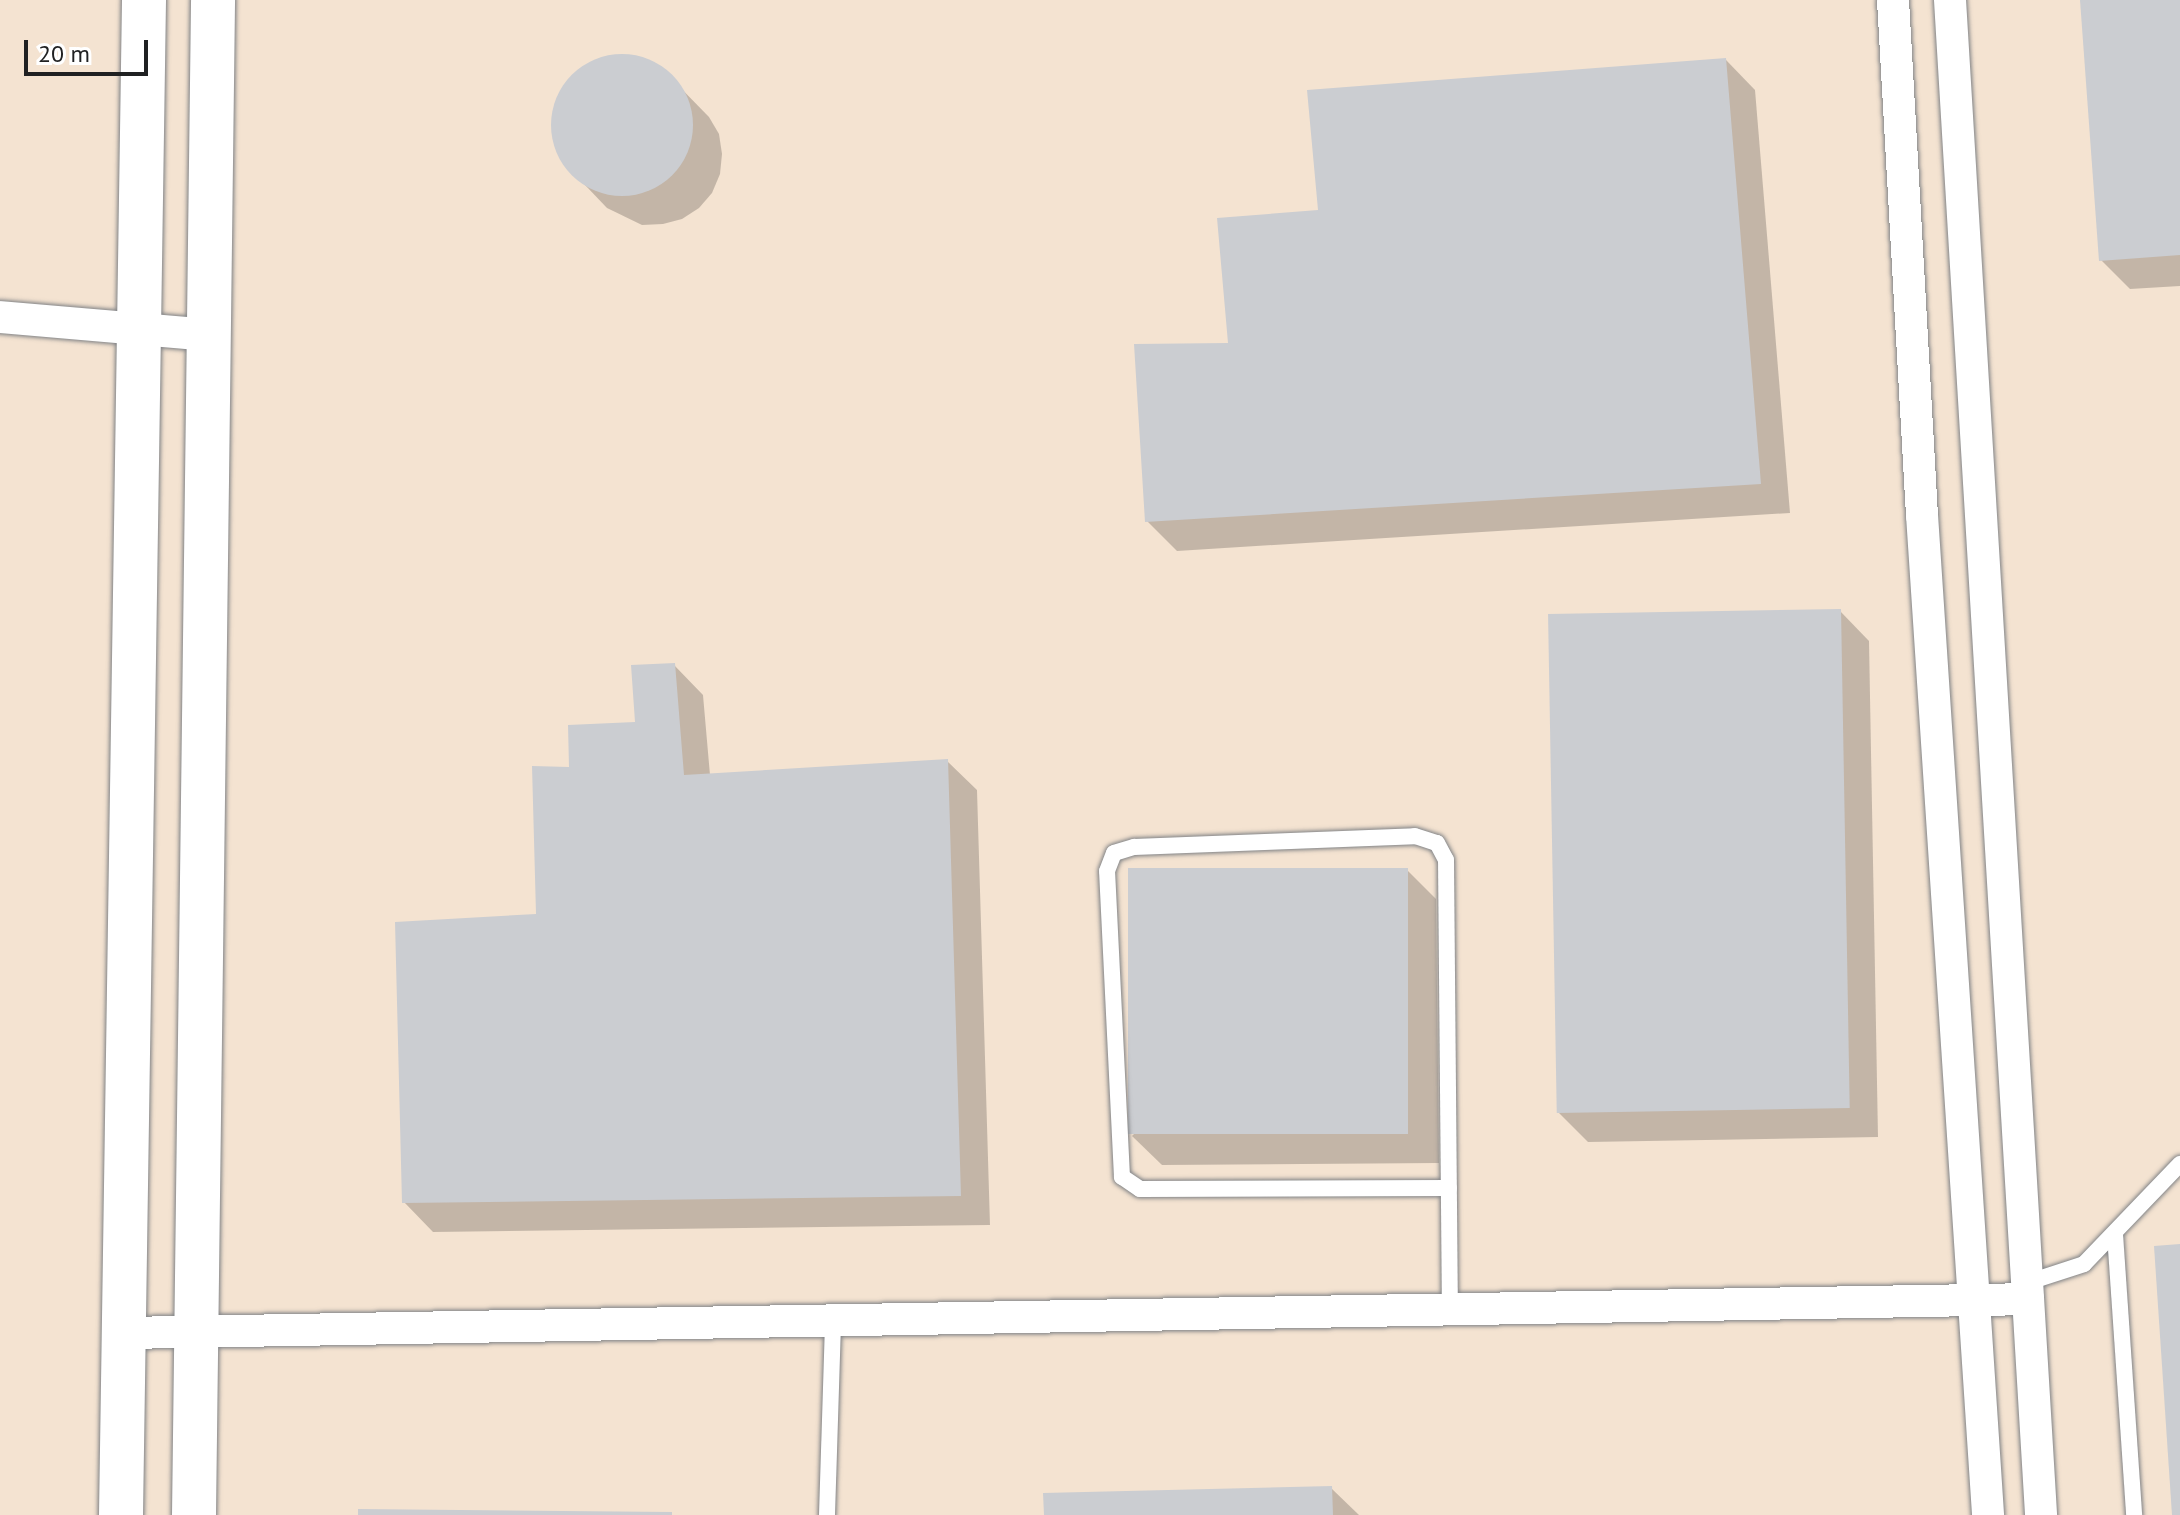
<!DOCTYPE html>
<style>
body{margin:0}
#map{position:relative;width:2180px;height:1515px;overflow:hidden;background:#eef0f4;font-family:"PT Sans",sans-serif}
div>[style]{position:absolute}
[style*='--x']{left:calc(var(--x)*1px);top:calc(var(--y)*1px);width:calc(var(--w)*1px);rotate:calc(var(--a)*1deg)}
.industrial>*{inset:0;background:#f4e3d1;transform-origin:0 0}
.shadow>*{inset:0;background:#0003}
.building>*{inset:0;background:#cbcdd1;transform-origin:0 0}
.round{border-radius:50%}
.roads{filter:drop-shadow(0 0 2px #818386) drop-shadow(0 0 2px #818386)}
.lane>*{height:16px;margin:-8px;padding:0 8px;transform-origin:8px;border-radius:8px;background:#fff}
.street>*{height:32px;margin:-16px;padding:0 16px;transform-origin:16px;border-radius:16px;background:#fff}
.secondary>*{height:44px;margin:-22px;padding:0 22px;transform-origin:22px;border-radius:22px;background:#fff}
span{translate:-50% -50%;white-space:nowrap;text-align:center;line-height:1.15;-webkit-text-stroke:7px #fff;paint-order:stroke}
.scale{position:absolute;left:24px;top:40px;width:124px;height:36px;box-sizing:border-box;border:4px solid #202122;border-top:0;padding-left:10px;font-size:24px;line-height:28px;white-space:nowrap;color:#202122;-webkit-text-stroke:6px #fff;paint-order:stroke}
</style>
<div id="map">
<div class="industrial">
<div style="left:0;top:0;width:2180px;height:1515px"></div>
</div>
<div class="shadow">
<div style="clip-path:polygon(2082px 0,2180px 0,2180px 286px,2130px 289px,2101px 260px)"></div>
<div style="clip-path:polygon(610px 57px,648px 61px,665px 72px,709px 117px,719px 134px,722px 154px,720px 174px,712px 193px,699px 208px,682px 219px,663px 224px,642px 225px,607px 208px,564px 163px,556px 146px,555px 108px,575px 75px,591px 63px)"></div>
<div style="clip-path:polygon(1726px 60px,1755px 90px,1790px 513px,1177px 551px,1147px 521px,1320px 212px)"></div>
<div style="clip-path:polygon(1840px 611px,1869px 641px,1878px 1137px,1588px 1142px,1558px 1112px)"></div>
<div style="clip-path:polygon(674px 665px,703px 695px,710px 775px,947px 761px,977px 790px,990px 1225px,433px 1232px,404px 1202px,538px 916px,571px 769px,637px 724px)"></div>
<div style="clip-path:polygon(1407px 870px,1436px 899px,1439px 1163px,1162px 1165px,1132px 1136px)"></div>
<div style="clip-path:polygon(1331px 1488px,1359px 1515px,1046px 1515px)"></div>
</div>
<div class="building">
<div style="clip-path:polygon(2080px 0,2180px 0,2180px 255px,2099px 261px)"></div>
<div class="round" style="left:551px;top:54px;width:142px;height:142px"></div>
<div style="clip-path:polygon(1726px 58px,1761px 484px,1145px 522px,1134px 344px,1228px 343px,1217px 218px,1318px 210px,1307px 90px)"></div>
<div style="left:1841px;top:609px;width:499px;height:293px;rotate:89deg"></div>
<div style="clip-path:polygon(675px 663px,684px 775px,948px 759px,961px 1196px,402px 1203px,395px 922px,536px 914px,532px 766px,569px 767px,568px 725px,635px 722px,631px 665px)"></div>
<div style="left:1408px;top:868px;width:266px;height:280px;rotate:90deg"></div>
<div style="clip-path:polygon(2180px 1244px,2180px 1515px,2172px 1515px,2154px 1246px)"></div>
<div style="clip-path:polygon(1332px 1486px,1333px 1515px,1044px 1515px,1043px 1493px)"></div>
<div style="clip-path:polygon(358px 1509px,672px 1512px,672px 1515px,358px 1515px)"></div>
</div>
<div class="roads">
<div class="lane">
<div style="--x:1449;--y:1188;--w:309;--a:179.8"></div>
<div style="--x:1140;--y:1189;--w:22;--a:-146"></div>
<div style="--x:1122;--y:1177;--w:306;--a:-92.8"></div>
<div style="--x:1107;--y:871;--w:19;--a:-69"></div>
<div style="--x:1114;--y:853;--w:21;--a:-17"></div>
<div style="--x:1134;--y:847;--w:281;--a:-2.2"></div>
<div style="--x:1415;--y:836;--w:23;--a:18"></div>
<div style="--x:1437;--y:843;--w:19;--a:62"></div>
<div style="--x:1446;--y:860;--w:449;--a:89.5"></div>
<div style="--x:2115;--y:1234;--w:282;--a:86.1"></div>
<div style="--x:2026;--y:1283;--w:61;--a:-18.1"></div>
<div style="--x:2084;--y:1264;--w:139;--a:-46.2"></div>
<div style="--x:827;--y:1515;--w:194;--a:-88.2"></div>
</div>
<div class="street">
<div style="--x:1893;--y:0;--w:516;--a:86.78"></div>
<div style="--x:1922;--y:515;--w:1002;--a:86.22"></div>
<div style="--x:1950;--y:0;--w:1518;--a:86.56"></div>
<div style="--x:0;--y:317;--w:209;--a:4.9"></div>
<div style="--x:124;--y:1333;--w:1904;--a:-1.02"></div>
</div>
<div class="secondary">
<div style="--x:121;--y:1515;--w:1515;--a:-89.13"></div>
<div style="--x:194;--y:1515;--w:1515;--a:-89.28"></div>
</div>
</div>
<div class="scale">20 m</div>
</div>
